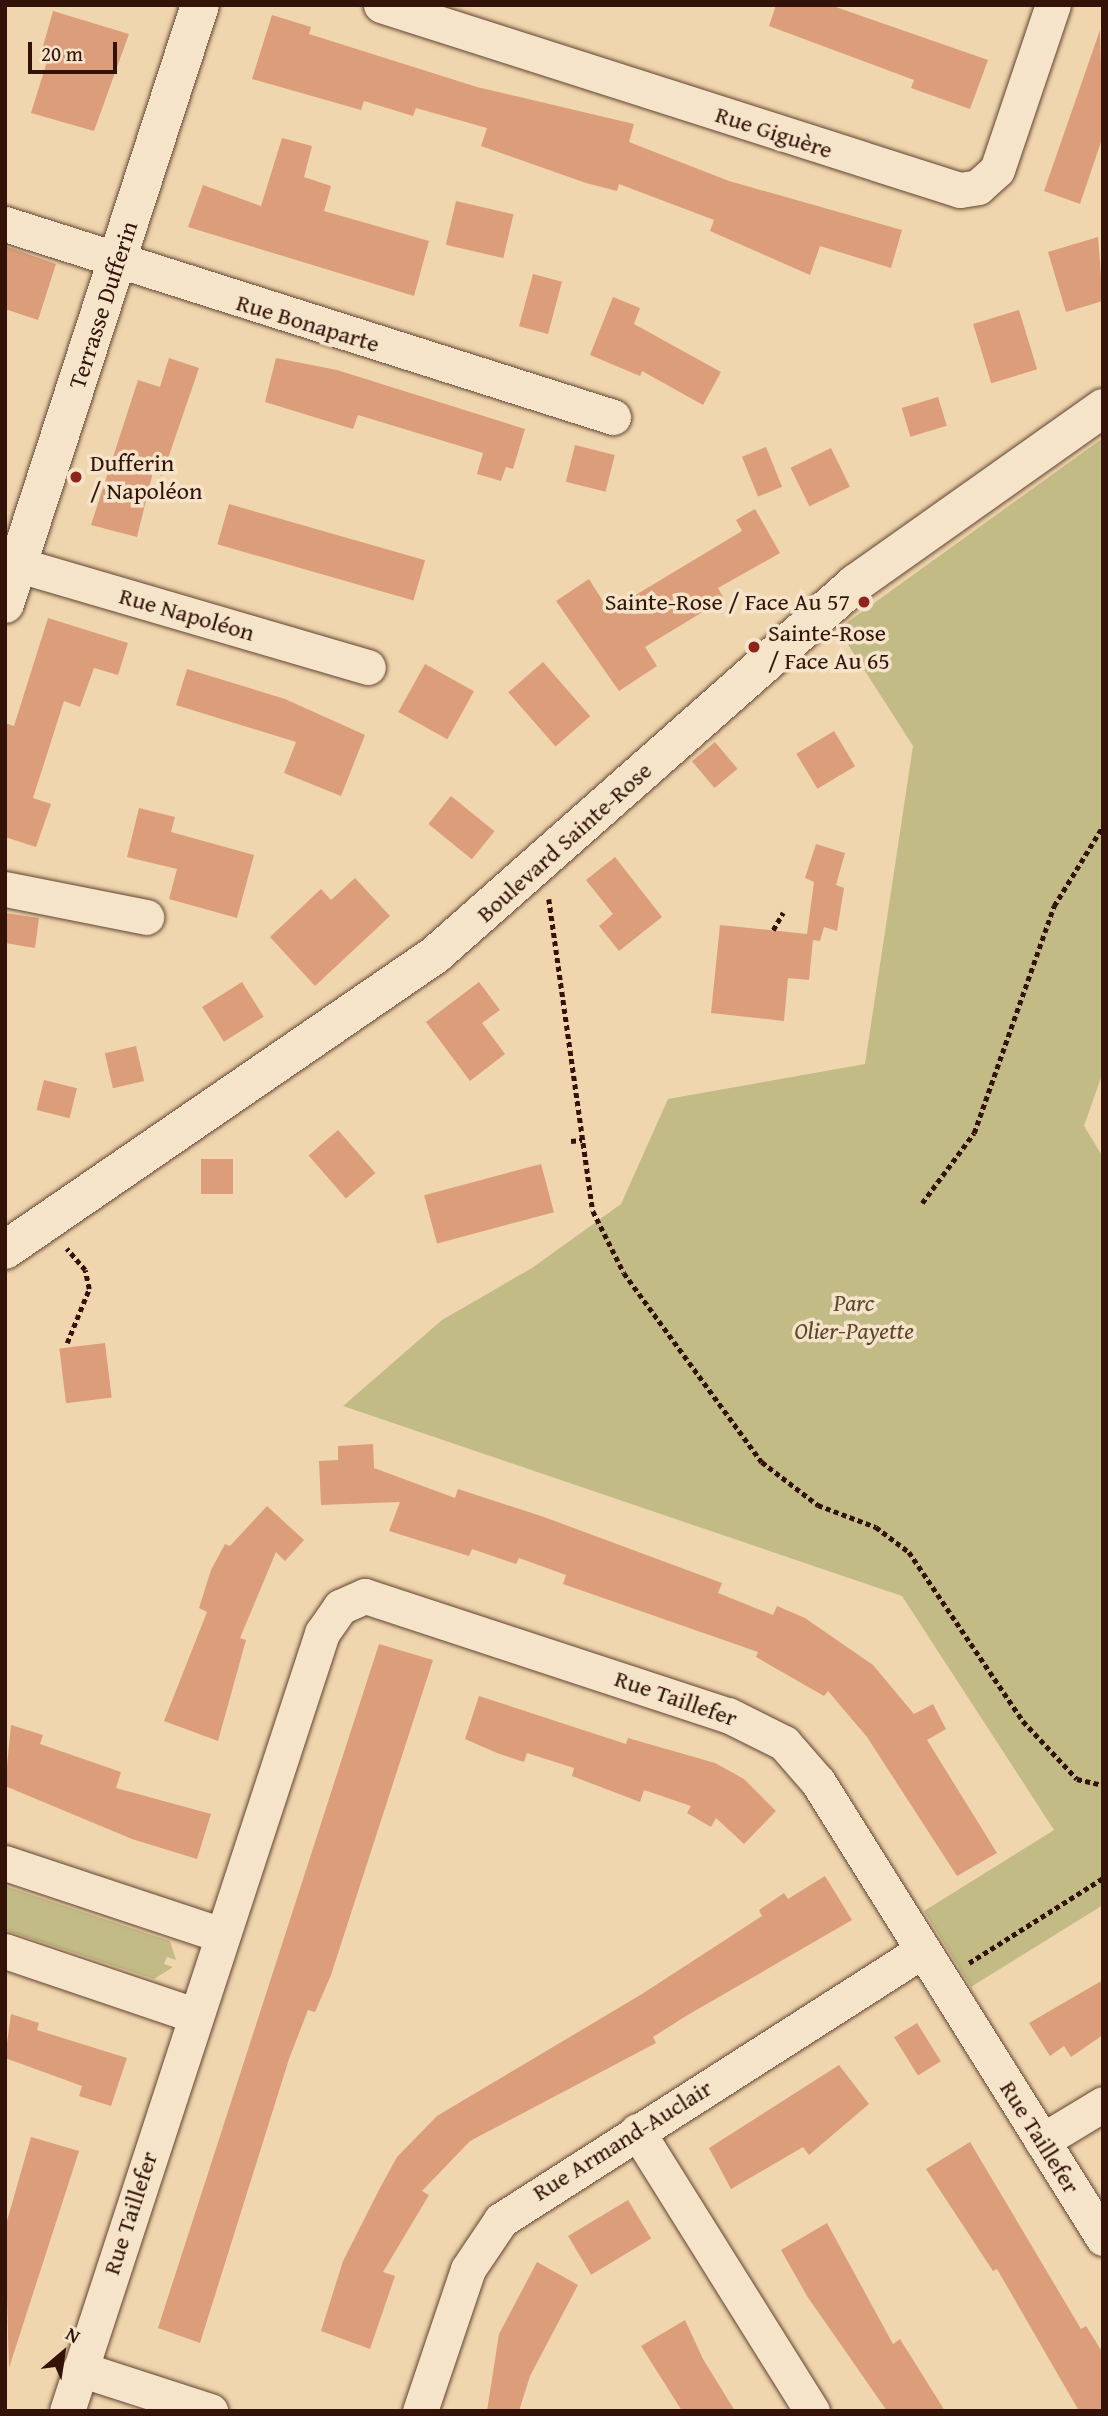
<!DOCTYPE html>
<meta charset="utf-8">
<style>
body{margin:0}
#map{position:relative;width:1108px;height:2416px;overflow:hidden;background:#f0d6ae;font-family:"Gentium Book Plus",serif}
div>[style]{position:absolute}
[style*='--x']{left:calc(var(--x)*1px);top:calc(var(--y)*1px);width:calc(var(--w)*1px);rotate:calc(var(--a)*1deg)}
.green>*{inset:0;background:#c2bb85}
.building>*{inset:0;background:#dc9d7b;transform-origin:0 0}
.path>*{height:4.5px;margin-top:-2.25px;transform-origin:0;background:repeating-linear-gradient(90deg,#331307 0 5px,transparent 0 8.5px)}
.roads{filter:drop-shadow(0 0 2px #624431) drop-shadow(0 0 2px #624431)}
.minor>*{height:35px;margin:-17.5px;padding:0 17.5px;transform-origin:17.5px;border-radius:17.5px;background:#f5e4ca}
.tertiary>*{height:38px;margin:-19px;padding:0 19px;transform-origin:19px;border-radius:19px;background:#f5e4ca}
.dots>*{width:19px;height:19px;translate:-50% -50%;box-sizing:border-box;border:4px solid #f5e4ca;border-radius:50%}
span{translate:-50% -50%;white-space:nowrap;text-align:center;line-height:1.15;-webkit-text-stroke:7px #f5e4ca;paint-order:stroke}
.street-label{font-size:24px;color:#331307}
.poi-label{font-size:24px;color:#331307}
.left{translate:0 -50%;text-align:left}
.right{translate:-100% -50%;text-align:right}
.park-label{font-size:24px;color:#5e452d;font-style:italic}
.frame{position:absolute;inset:0;border:7px solid #331307;pointer-events:none}
.north{position:absolute;left:28px;top:2318px;width:70px;height:70px;-webkit-text-stroke:5px #f5e4ca;paint-order:stroke;rotate:29deg;font-size:19px;font-weight:700;line-height:28px;text-align:center;color:#331307}
.north::after{content:'';display:block;margin:auto;width:24px;height:32px;background:#331307;clip-path:polygon(50% 0,100% 100%,50% 72%,0 100%)}
.scale{position:absolute;left:28px;top:42px;width:89px;height:32px;box-sizing:border-box;border:4px solid #331307;border-top:0;padding-left:9px;font-size:21px;line-height:24px;white-space:nowrap;color:#331307;-webkit-text-stroke:5px #f5e4ca;paint-order:stroke}
</style>
<div id="map">
<div class="green">
<div style="clip-path:polygon(1103px 438px,1103px 1072px,1084px 1126px,1103px 1157px,1103px 1905px,971px 1987px,924px 1911px,1054px 1830px,902px 1596px,343px 1406px,442px 1320px,532px 1268px,621px 1204px,668px 1099px,865px 1064px,913px 746px,838px 629px)"></div>
<div style="clip-path:polygon(5px 1886px,170px 1941px,176px 1960px,167px 1957px,164px 1964px,173px 1967px,154px 1979px,5px 1930px)"></div>
</div>
<div class="building">
<div style="clip-path:polygon(776px 5px,830px 5px,988px 60px,970px 109px,911px 88px,914px 80px,769px 26px)"></div>
<div style="clip-path:polygon(53px 11px,129px 34px,94px 131px,31px 113px,49px 55px,41px 53px)"></div>
<div style="clip-path:polygon(272px 15px,311px 27px,309px 34px,477px 87px,634px 124px,629px 142px,729px 181px,902px 230px,891px 268px,820px 246px,810px 275px,710px 231px,714px 220px,619px 184px,617px 191px,586px 183px,481px 146px,487px 128px,416px 108px,413px 116px,364px 101px,361px 110px,252px 79px)"></div>
<div style="clip-path:polygon(1100px 30px,1103px 136px,1080px 204px,1044px 191px)"></div>
<div style="clip-path:polygon(282px 138px,312px 146px,304px 177px,331px 186px,324px 211px,429px 241px,414px 296px,188px 227px,203px 185px,261px 206px)"></div>
<div style="left:456px;top:201px;width:59px;height:45px;rotate:13deg"></div>
<div style="clip-path:polygon(1098px 237px,1103px 301px,1066px 312px,1048px 252px)"></div>
<div style="clip-path:polygon(5px 246px,56px 264px,38px 320px,5px 309px)"></div>
<div style="left:533px;top:274px;width:30px;height:54px;rotate:15deg"></div>
<div style="clip-path:polygon(613px 297px,640px 308px,634px 324px,721px 372px,703px 405px,642px 371px,640px 376px,590px 355px)"></div>
<div style="left:1019px;top:310px;width:62px;height:48px;rotate:73deg"></div>
<div style="clip-path:polygon(169px 358px,199px 368px,162px 476px,153px 472px,137px 537px,91px 525px,138px 380px,160px 387px)"></div>
<div style="clip-path:polygon(276px 358px,337px 370px,525px 429px,513px 469px,506px 467px,501px 481px,477px 474px,483px 453px,358px 415px,353px 429px,265px 402px)"></div>
<div style="left:938px;top:397px;width:30px;height:38px;rotate:73deg"></div>
<div style="left:575px;top:445px;width:41px;height:38px;rotate:14deg"></div>
<div style="left:766px;top:447px;width:43px;height:26px;rotate:68deg"></div>
<div style="left:831px;top:448px;width:43px;height:45px;rotate:64deg"></div>
<div style="left:229px;top:504px;width:204px;height:42px;rotate:16deg"></div>
<div style="clip-path:polygon(755px 509px,780px 553px,718px 588px,724px 599px,645px 647px,657px 666px,619px 691px,556px 601px,589px 579px,609px 611px,742px 531px,736px 520px)"></div>
<div style="clip-path:polygon(48px 618px,128px 643px,118px 675px,94px 668px,80px 707px,64px 701px,33px 798px,51px 804px,36px 847px,5px 837px,5px 723px,14px 726px)"></div>
<div style="left:543px;top:662px;width:72px;height:46px;rotate:49deg"></div>
<div style="left:425px;top:664px;width:56px;height:55px;rotate:29deg"></div>
<div style="clip-path:polygon(187px 669px,285px 699px,365px 735px,341px 796px,284px 773px,296px 742px,176px 705px)"></div>
<div style="left:834px;top:731px;width:41px;height:44px;rotate:59deg"></div>
<div style="left:715px;top:742px;width:35px;height:30px;rotate:50deg"></div>
<div style="left:451px;top:796px;width:56px;height:36px;rotate:39deg"></div>
<div style="clip-path:polygon(139px 808px,175px 817px,171px 832px,254px 855px,237px 918px,169px 899px,177px 869px,127px 857px)"></div>
<div style="clip-path:polygon(816px 844px,845px 853px,836px 885px,844px 888px,837px 931px,824px 927px,820px 941px,813px 940px,809px 980px,788px 978px,784px 1021px,711px 1013px,720px 925px,807px 934px,814px 882px,805px 878px)"></div>
<div style="clip-path:polygon(615px 857px,662px 917px,619px 951px,599px 926px,613px 914px,586px 880px)"></div>
<div style="clip-path:polygon(355px 878px,390px 916px,315px 986px,270px 937px,321px 889px,331px 900px)"></div>
<div style="clip-path:polygon(5px 913px,39px 918px,35px 948px,5px 943px)"></div>
<div style="left:242px;top:982px;width:41px;height:47px;rotate:58deg"></div>
<div style="clip-path:polygon(479px 982px,500px 1010px,482px 1023px,505px 1054px,470px 1081px,426px 1022px)"></div>
<div style="left:136px;top:1046px;width:36px;height:32px;rotate:77deg"></div>
<div style="left:44px;top:1080px;width:34px;height:31px;rotate:14deg"></div>
<div style="left:338px;top:1130px;width:57px;height:39px;rotate:49deg"></div>
<div style="left:201px;top:1159px;width:32px;height:35px"></div>
<div style="left:541px;top:1164px;width:50px;height:121px;rotate:75deg"></div>
<div style="left:105px;top:1343px;width:55px;height:46px;rotate:83deg"></div>
<div style="clip-path:polygon(373px 1444px,374px 1468px,455px 1498px,458px 1489px,544px 1517px,722px 1583px,718px 1593px,773px 1615px,777px 1606px,805px 1618px,873px 1665px,914px 1714px,933px 1704px,946px 1729px,927px 1740px,997px 1853px,957px 1876px,867px 1737px,828px 1691px,824px 1696px,756px 1657px,758px 1652px,563px 1584px,566px 1575px,519px 1558px,516px 1564px,472px 1549px,469px 1556px,389px 1531px,400px 1502px,321px 1505px,319px 1461px,338px 1460px,338px 1446px)"></div>
<div style="clip-path:polygon(267px 1506px,304px 1540px,285px 1561px,276px 1552px,240px 1638px,246px 1640px,218px 1741px,164px 1721px,207px 1612px,199px 1608px,211px 1570px,225px 1544px,230px 1546px)"></div>
<div style="clip-path:polygon(379px 1644px,433px 1660px,331px 1975px,315px 2012px,308px 2010px,289px 2059px,200px 2343px,158px 2328px)"></div>
<div style="clip-path:polygon(479px 1696px,626px 1744px,628px 1738px,715px 1763px,744px 1779px,776px 1811px,744px 1844px,716px 1818px,711px 1827px,687px 1813px,691px 1806px,644px 1790px,640px 1802px,572px 1776px,574px 1768px,527px 1753px,524px 1762px,497px 1753px,465px 1739px)"></div>
<div style="clip-path:polygon(11px 1725px,43px 1735px,40px 1744px,121px 1772px,116px 1788px,211px 1814px,197px 1859px,132px 1839px,5px 1786px)"></div>
<div style="clip-path:polygon(825px 1876px,852px 1920px,686px 2016px,653px 2037px,656px 2043px,470px 2141px,422px 2191px,429px 2195px,383px 2272px,395px 2276px,370px 2349px,321px 2331px,343px 2261px,380px 2188px,397px 2157px,437px 2116px,642px 1994px,762px 1916px,759px 1910px,784px 1893px,788px 1899px)"></div>
<div style="clip-path:polygon(1103px 1980px,1103px 2035px,1071px 2057px,1064px 2046px,1050px 2056px,1029px 2023px)"></div>
<div style="clip-path:polygon(11px 2014px,39px 2023px,37px 2030px,127px 2058px,111px 2106px,79px 2096px,82px 2086px,5px 2058px)"></div>
<div style="left:917px;top:2023px;width:45px;height:27px;rotate:58deg"></div>
<div style="clip-path:polygon(839px 2065px,869px 2104px,809px 2155px,803px 2147px,731px 2189px,709px 2148px)"></div>
<div style="clip-path:polygon(31px 2137px,79px 2151px,9px 2368px,5px 2228px)"></div>
<div style="clip-path:polygon(970px 2142px,1081px 2329px,1086px 2326px,1103px 2353px,1103px 2411px,1079px 2411px,997px 2269px,993px 2271px,926px 2169px)"></div>
<div style="left:628px;top:2200px;width:45px;height:70px;rotate:59deg"></div>
<div style="clip-path:polygon(827px 2223px,893px 2344px,900px 2339px,945px 2411px,887px 2411px,807px 2296px,781px 2250px)"></div>
<div style="clip-path:polygon(537px 2262px,578px 2285px,530px 2376px,519px 2411px,487px 2411px,499px 2334px)"></div>
<div style="clip-path:polygon(685px 2320px,703px 2359px,735px 2411px,682px 2411px,641px 2346px)"></div>
</div>
<div class="path">
<div style="--x:549;--y:899;--w:315;--a:82"></div>
<div style="--x:593;--y:1211;--w:69;--a:63.4"></div>
<div style="--x:624;--y:1273;--w:234;--a:53.9"></div>
<div style="--x:762;--y:1462;--w:71;--a:37.5"></div>
<div style="--x:818;--y:1505;--w:62;--a:20.8"></div>
<div style="--x:876;--y:1527;--w:41;--a:37.1"></div>
<div style="--x:909;--y:1552;--w:204;--a:56"></div>
<div style="--x:1023;--y:1721;--w:79;--a:47"></div>
<div style="--x:1077;--y:1779;--w:27;--a:13"></div>
<div style="--x:773;--y:930;--w:20;--a:-60"></div>
<div style="--x:571;--y:1141;--w:11;--a:-5"></div>
<div style="--x:922;--y:1203;--w:87;--a:-53.4"></div>
<div style="--x:974;--y:1133;--w:241;--a:-70.6"></div>
<div style="--x:1054;--y:906;--w:94;--a:-58.5"></div>
<div style="--x:67;--y:1343;--w:58;--a:-67.8"></div>
<div style="--x:89;--y:1289;--w:19;--a:-102"></div>
<div style="--x:85;--y:1270;--w:28;--a:-131"></div>
<div style="--x:969;--y:1963;--w:159;--a:-32.4"></div>
</div>
<div class="roads">
<div class="minor">
<div style="--x:381;--y:5;--w:608;--a:17.72"></div>
<div style="--x:960;--y:190;--w:18;--a:-9"></div>
<div style="--x:978;--y:187;--w:25;--a:-42"></div>
<div style="--x:997;--y:170;--w:174;--a:-71.3"></div>
<div style="--x:5;--y:224;--w:638;--a:17.61"></div>
<div style="--x:5;--y:561;--w:378;--a:16.3"></div>
<div style="--x:5;--y:889;--w:144;--a:11.2"></div>
<div style="--x:5;--y:1863;--w:228;--a:18.4"></div>
<div style="--x:5;--y:1951;--w:200;--a:18.7"></div>
<div style="--x:637;--y:2131;--w:330;--a:58"></div>
<div style="--x:1042;--y:2141;--w:71;--a:-31.2"></div>
<div style="--x:80;--y:2369;--w:137;--a:17.9"></div>
<div style="--x:67;--y:2411;--w:819;--a:-71.85"></div>
<div style="--x:322;--y:1633;--w:32;--a:-55"></div>
<div style="--x:340;--y:1607;--w:27;--a:-24"></div>
<div style="--x:365;--y:1596;--w:382;--a:18.2"></div>
<div style="--x:728;--y:1715;--w:63;--a:26.6"></div>
<div style="--x:784;--y:1743;--w:52;--a:48.9"></div>
<div style="--x:818;--y:1782;--w:538;--a:57.99"></div>
<div style="--x:420;--y:2411;--w:150;--a:-71.3"></div>
<div style="--x:468;--y:2269;--w:59;--a:-56"></div>
<div style="--x:501;--y:2220;--w:500;--a:-32.6"></div>
</div>
<div class="tertiary">
<div style="--x:5;--y:604;--w:630;--a:-71.97"></div>
<div style="--x:5;--y:1250;--w:521;--a:-34.45"></div>
<div style="--x:435;--y:955;--w:562;--a:-41.46"></div>
<div style="--x:856;--y:583;--w:303;--a:-35.3"></div>
</div>
</div>
<div class="dots">
<div style="left:76px;top:477px;background:#8f2418"></div>
<div style="left:864px;top:602px;background:#8f2418"></div>
<div style="left:754px;top:647px;background:#8f2418"></div>
</div>
<div class="street-label">
<span style="left:774px;top:132px;rotate:18deg">Rue Giguère</span>
<span style="left:103px;top:305px;rotate:-72deg">Terrasse Dufferin</span>
<span style="left:308px;top:323px;rotate:17deg">Rue Bonaparte</span>
<span style="left:187px;top:614px;rotate:16deg">Rue Napoléon</span>
<span style="left:564px;top:842px;rotate:-42deg">Boulevard Sainte-Rose</span>
<span style="left:676px;top:1698px;rotate:19deg">Rue Taillefer</span>
<span style="left:1040px;top:2137px;rotate:58deg">Rue Taillefer</span>
<span style="left:622px;top:2140px;rotate:-32deg">Rue Armand-Auclair</span>
<span style="left:130px;top:2213px;rotate:-72deg">Rue Taillefer</span>
</div>
<div class="poi-label">
<span class="left" style="left:90px;top:477px">Dufferin<br>/ Napoléon</span>
<span class="right" style="left:850px;top:602px">Sainte-Rose / Face Au 57</span>
<span class="left" style="left:768px;top:647px">Sainte-Rose<br>/ Face Au 65</span>
</div>
<div class="park-label">
<span style="left:854px;top:1317px">Parc<br>Olier-Payette</span>
</div>
<div class="frame"></div>
<div class="north">N</div>
<div class="scale">20 m</div>
</div>
